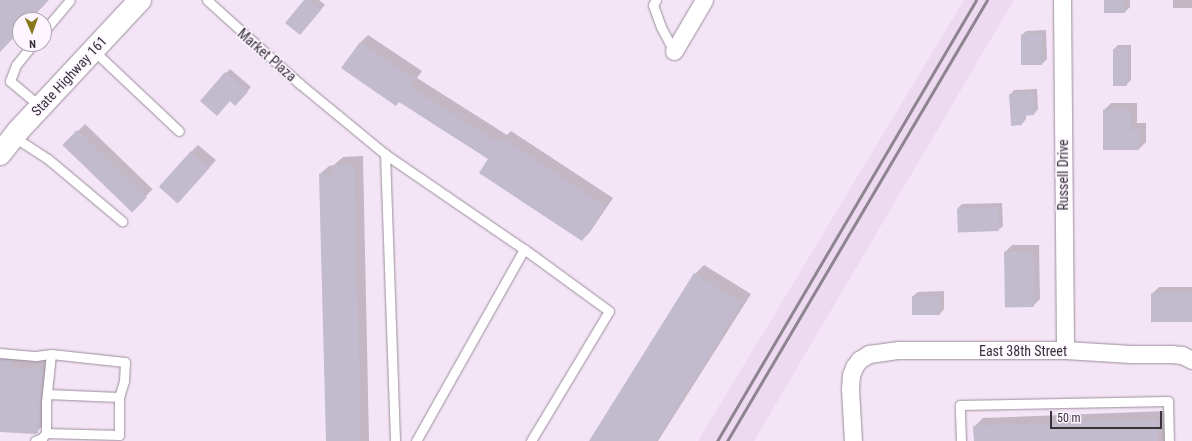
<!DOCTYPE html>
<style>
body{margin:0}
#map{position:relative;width:1192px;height:441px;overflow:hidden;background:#f4e5f6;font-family:"Roboto Condensed",sans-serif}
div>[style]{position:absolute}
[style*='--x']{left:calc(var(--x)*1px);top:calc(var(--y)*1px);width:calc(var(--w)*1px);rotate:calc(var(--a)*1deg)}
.built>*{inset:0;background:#edd9f0}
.shadow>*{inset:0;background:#0003;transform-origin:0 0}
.building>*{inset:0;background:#c2bacd;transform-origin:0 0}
.roads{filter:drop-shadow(0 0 1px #9b8d9d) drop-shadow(0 0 1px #9b8d9d)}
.lane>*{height:9px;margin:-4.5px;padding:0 4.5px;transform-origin:4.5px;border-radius:4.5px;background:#fff}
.street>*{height:17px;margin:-8.5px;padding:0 8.5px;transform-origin:8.5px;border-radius:8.5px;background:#fff}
.secondary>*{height:22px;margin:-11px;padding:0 11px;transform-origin:11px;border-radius:11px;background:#fff}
.rail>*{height:3px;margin:-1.5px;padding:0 1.5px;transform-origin:1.5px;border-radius:1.5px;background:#8d848f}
span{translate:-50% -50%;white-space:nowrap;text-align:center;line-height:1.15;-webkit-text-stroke:3px #fdf5ff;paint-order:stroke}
.street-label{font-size:14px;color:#383339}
.north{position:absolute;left:12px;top:12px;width:40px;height:40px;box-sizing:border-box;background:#fdf5ff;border:1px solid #aea7b0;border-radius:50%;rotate:178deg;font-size:11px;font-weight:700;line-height:16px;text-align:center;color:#383339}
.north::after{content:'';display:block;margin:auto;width:14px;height:18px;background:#88771b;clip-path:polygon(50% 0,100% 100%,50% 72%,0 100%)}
.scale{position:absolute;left:1050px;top:411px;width:112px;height:18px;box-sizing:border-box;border:2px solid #383339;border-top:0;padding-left:5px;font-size:12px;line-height:14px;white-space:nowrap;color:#383339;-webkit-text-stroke:3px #fdf5ff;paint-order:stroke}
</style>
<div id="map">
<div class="built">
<div style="clip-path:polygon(964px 0,1014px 0,754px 441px,698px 441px)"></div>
</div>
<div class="shadow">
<div style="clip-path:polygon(305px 0,319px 0,325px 5px,304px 29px)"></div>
<div style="clip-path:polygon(1105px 0,1130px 0,1130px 7px,1125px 12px)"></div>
<div style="left:1173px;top:0;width:19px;height:8px"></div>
<div style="clip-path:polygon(1046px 30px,1047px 59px,1042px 64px,1022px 64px,1022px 35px,1026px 31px)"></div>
<div style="clip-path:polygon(368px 35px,422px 71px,417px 78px,507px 135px,511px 131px,613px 198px,590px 232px,582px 240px,490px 159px,360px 43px)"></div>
<div style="clip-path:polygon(1118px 45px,1131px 45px,1131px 80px,1126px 85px,1114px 49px)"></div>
<div style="clip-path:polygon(230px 69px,251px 87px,240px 100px,226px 73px)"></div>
<div style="clip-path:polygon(1037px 89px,1038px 109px,1034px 114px,1026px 115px,1026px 119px,1022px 124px,1010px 95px,1014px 90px)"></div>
<div style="clip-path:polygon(1111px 103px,1137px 103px,1137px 123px,1146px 123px,1146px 142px,1139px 149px,1104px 110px)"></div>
<div style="left:85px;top:124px;width:94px;height:30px;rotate:44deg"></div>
<div style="clip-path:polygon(198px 145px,216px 160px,179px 202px,191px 152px)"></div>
<div style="clip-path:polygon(363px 156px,369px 441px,327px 441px,320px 174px,329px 166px,334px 165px,343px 157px)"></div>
<div style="clip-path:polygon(1002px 203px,1003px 226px,998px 230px,958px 208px,962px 204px)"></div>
<div style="clip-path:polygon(1012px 245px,1039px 245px,1040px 299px,1033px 306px,1005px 252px)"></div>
<div style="clip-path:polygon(704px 265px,751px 294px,658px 441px,591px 441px,695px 274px)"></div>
<div style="clip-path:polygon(1159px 287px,1192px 287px,1192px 321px,1152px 294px)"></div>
<div style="clip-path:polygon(944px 291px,944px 309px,940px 314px,913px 296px,918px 292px)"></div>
<div style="clip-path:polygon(0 349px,20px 358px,51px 360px,47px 422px,35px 433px,0 431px)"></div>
<div style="clip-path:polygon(1166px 411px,1167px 441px,975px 441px,974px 427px,983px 418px)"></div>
</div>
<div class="building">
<div style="clip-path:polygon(0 0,49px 0,30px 20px,20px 20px,20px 31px,0 52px)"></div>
<div style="clip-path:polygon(304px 0,309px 0,321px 10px,300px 35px,285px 23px)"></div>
<div style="left:1104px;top:0;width:21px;height:13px"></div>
<div style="left:1042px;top:34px;width:31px;height:21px;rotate:90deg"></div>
<div style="clip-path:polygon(360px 42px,415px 80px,410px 87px,499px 143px,503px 138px,605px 206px,582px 241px,479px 173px,488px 159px,399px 102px,396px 106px,341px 68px)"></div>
<div style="left:1113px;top:49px;width:14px;height:37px"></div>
<div style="clip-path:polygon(225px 72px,248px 92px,235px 106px,230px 101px,217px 116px,200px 101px)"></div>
<div style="clip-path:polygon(1033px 93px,1034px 115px,1022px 116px,1022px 125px,1011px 126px,1009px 94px)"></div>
<div style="clip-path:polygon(1103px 110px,1131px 110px,1130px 130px,1139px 130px,1139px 150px,1103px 150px)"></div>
<div style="left:77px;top:130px;width:97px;height:21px;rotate:44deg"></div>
<div style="left:191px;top:151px;width:25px;height:48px;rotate:42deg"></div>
<div style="clip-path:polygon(333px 165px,354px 165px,361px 441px,326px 441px,319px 174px,333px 174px)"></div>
<div style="left:998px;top:207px;width:24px;height:41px;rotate:88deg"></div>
<div style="left:1033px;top:251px;width:56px;height:29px;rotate:89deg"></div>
<div style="clip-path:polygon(694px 273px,742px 303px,656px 441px,589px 441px)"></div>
<div style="left:1192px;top:293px;width:29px;height:41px;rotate:90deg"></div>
<div style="left:912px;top:296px;width:28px;height:19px"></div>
<div style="clip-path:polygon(0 359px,12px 360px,11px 367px,43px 369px,38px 433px,35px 434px,0 432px)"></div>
<div style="clip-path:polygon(1157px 419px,1158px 441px,974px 441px,973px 426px)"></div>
</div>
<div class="roads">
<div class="lane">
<div style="--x:207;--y:0;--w:125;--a:42.1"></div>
<div style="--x:300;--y:84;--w:110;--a:39.5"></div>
<div style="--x:385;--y:154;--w:287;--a:88"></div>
<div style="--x:656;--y:0;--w:6;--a:121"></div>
<div style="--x:653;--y:5;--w:23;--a:70"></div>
<div style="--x:661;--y:27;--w:27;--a:62"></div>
<div style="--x:44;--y:31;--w:40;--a:-50"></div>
<div style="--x:33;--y:44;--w:27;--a:129"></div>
<div style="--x:16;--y:65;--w:17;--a:111"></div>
<div style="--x:10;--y:81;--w:40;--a:40"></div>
<div style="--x:93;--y:50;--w:118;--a:43.3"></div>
<div style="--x:14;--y:137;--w:40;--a:32.9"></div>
<div style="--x:48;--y:159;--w:97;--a:40"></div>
<div style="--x:385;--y:154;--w:168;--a:34.4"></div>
<div style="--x:524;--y:249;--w:105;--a:36.1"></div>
<div style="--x:609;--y:311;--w:152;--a:121"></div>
<div style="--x:0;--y:353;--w:36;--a:5"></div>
<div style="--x:36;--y:356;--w:15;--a:-8"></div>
<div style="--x:51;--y:354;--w:74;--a:6.2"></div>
<div style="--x:125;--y:362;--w:19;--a:93"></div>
<div style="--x:124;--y:381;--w:17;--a:107"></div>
<div style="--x:119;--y:397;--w:38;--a:90"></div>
<div style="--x:119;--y:435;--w:73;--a:-178.4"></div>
<div style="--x:47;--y:394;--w:72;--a:2.4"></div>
<div style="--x:35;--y:441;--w:8;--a:-23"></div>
<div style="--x:42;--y:438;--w:6;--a:-51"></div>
<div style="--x:46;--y:433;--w:31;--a:-90"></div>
<div style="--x:46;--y:402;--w:48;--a:-84.1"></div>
<div style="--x:416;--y:441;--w:220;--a:-60.6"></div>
<div style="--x:961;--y:441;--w:36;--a:-92"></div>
<div style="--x:960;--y:405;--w:208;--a:-1.1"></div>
<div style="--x:1168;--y:401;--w:40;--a:88.6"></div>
</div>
<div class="street">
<div style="--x:1062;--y:0;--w:350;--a:89.5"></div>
<div style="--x:674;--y:51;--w:59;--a:-59.5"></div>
<div style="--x:853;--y:441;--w:52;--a:-93.3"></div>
<div style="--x:850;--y:389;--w:14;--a:-86"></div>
<div style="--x:851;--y:375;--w:9;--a:-69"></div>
<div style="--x:854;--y:367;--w:9;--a:-54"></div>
<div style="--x:859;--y:360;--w:12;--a:-31"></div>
<div style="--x:869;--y:354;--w:30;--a:-8"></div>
<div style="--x:899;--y:350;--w:166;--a:0"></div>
<div style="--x:1065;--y:350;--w:66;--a:3.5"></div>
<div style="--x:1131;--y:354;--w:40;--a:0"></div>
<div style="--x:1171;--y:354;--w:11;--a:5"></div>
<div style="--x:1182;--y:355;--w:11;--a:27"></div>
</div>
<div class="secondary">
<div style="--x:0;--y:154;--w:29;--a:-52"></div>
<div style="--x:18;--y:131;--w:179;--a:-47"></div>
</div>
</div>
<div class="rail">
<div style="--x:717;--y:441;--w:511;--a:-59.57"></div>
<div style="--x:727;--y:441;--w:512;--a:-59.48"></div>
</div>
<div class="street-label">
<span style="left:267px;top:55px;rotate:41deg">Market Plaza</span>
<span style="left:69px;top:76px;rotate:-47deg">State Highway 161</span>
<span style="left:1063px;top:175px;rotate:-90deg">Russell Drive</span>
<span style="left:1023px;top:351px">East 38th Street</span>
</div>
<div class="north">N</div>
<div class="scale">50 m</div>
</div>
